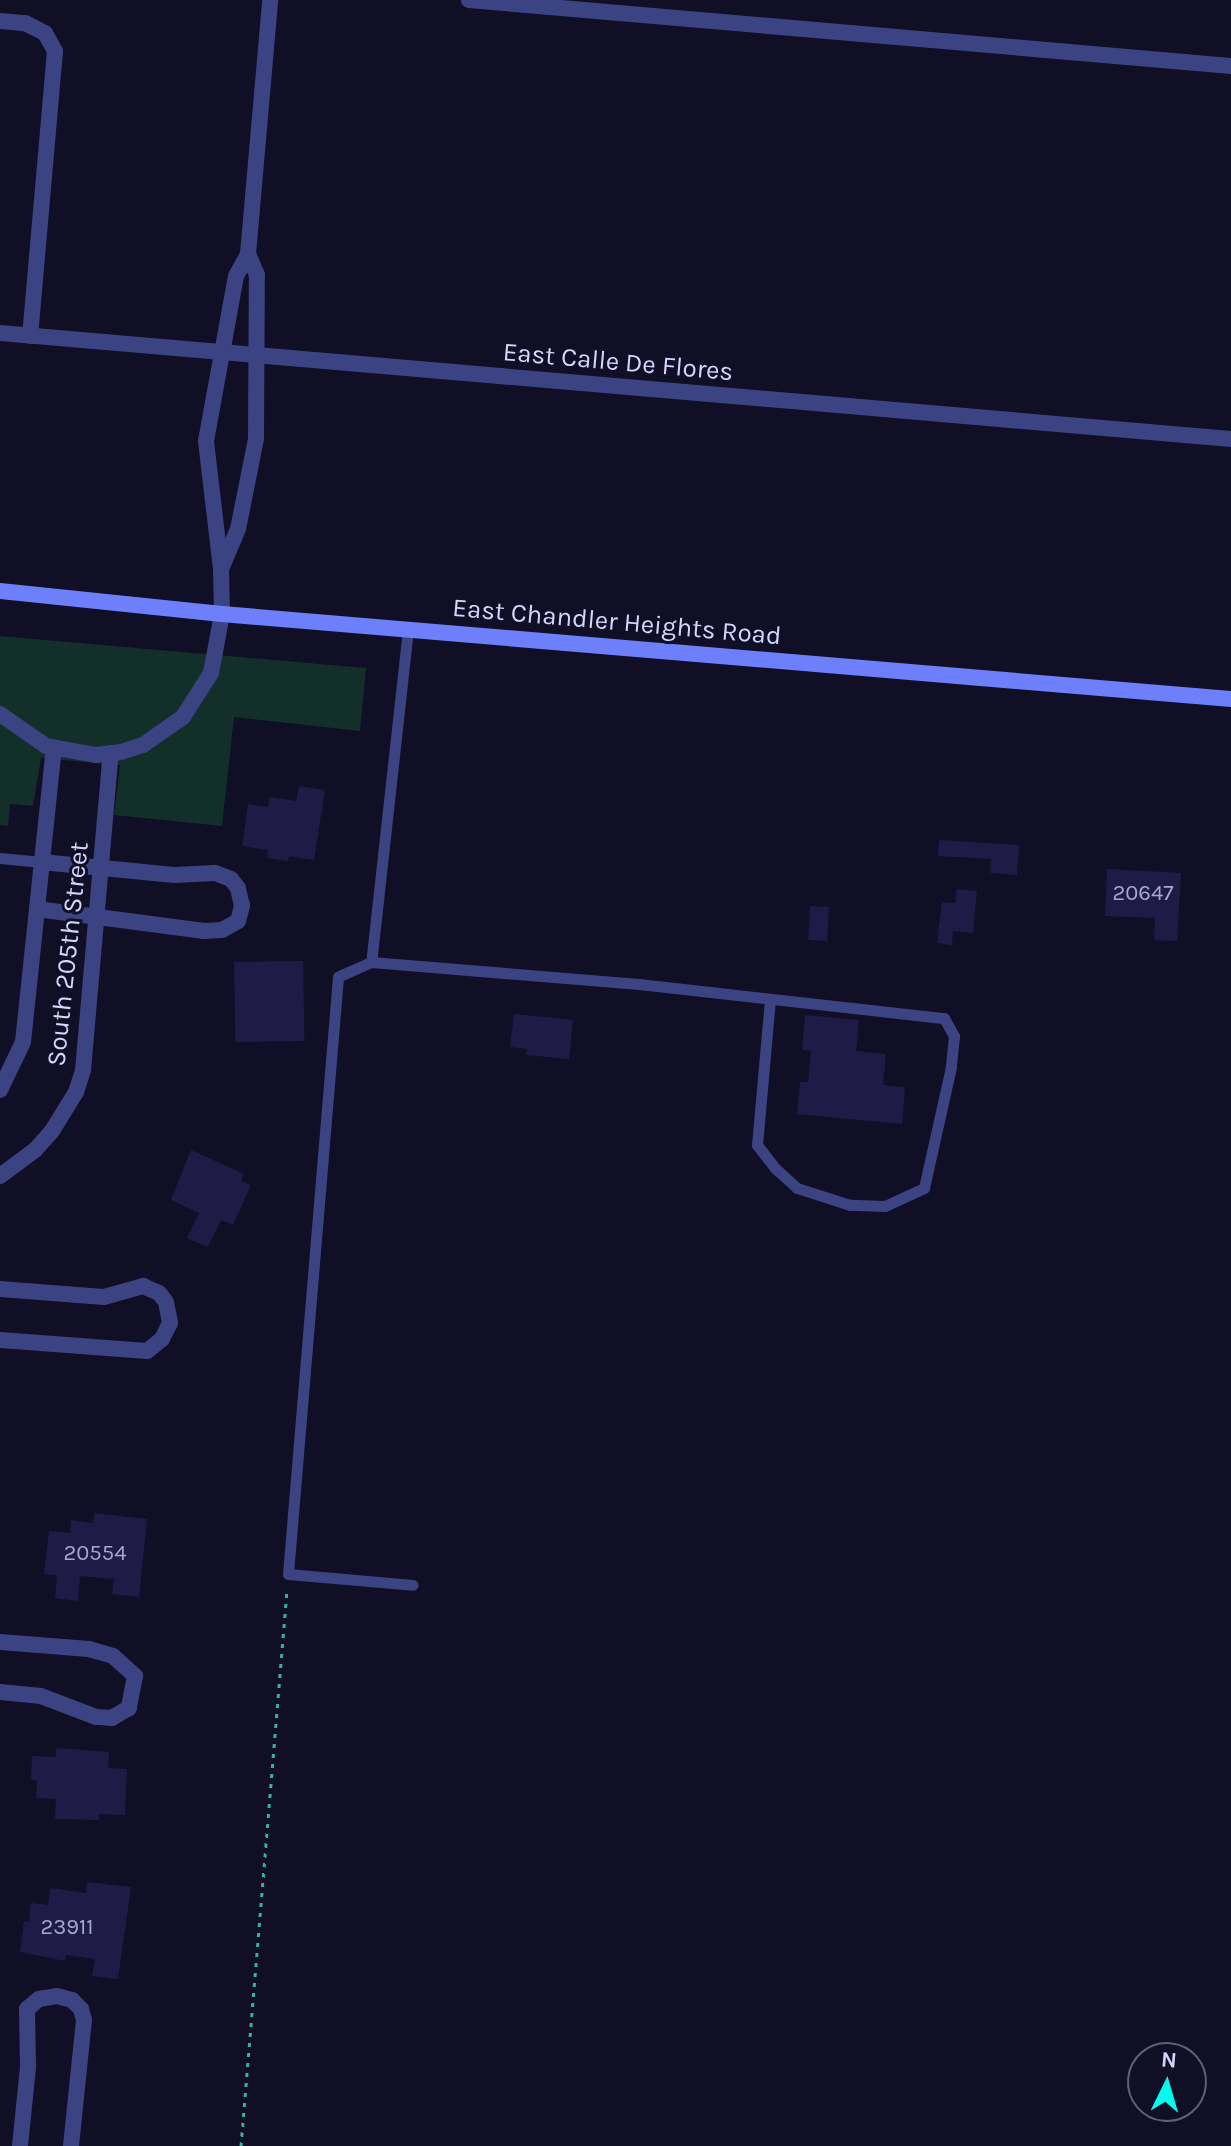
<!DOCTYPE html>
<style>
body{margin:0}
#map{position:relative;width:1231px;height:2146px;overflow:hidden;background:#100f25;font-family:Karla,sans-serif}
div>[style]{position:absolute}
[style*='--x']{left:calc(var(--x)*1px);top:calc(var(--y)*1px);width:calc(var(--w)*1px);rotate:calc(var(--a)*1deg)}
.green>*{inset:0;background:#132f2a}
.building>*{inset:0;background:#1e1c46;transform-origin:0 0}
.path>*{height:3px;margin-top:-1.5px;transform-origin:0;background:repeating-linear-gradient(90deg,#32b59a 0 4px,transparent 0 10px)}
.service>*{height:11px;margin:-5.5px;padding:0 5.5px;transform-origin:5.5px;border-radius:5.5px;background:#3b4383}
.minor>*{height:16px;margin:-8px;padding:0 8px;transform-origin:8px;border-radius:8px;background:#3b4383}
.secondary>*{height:16px;margin:-8px;padding:0 8px;transform-origin:8px;border-radius:8px;background:#6e7ffc}
span{translate:-50% -50%;white-space:nowrap;text-align:center;line-height:1.15;-webkit-text-stroke:6px #100f25;paint-order:stroke}
.number-label{font-size:22px;color:#a7a8d0}
.number-label span{-webkit-text-stroke-width:0}
.street-label{font-size:26px;color:#d5d6fe}
.north{position:absolute;left:1127px;top:2042px;width:80px;height:80px;box-sizing:border-box;background:#100f25;border:2px solid #5f5f7c;border-radius:50%;rotate:5deg;font-size:22px;font-weight:700;line-height:32px;text-align:center;color:#d5d6fe}
.north::after{content:'';display:block;margin:auto;width:28px;height:36px;background:#05faee;clip-path:polygon(50% 0,100% 100%,50% 72%,0 100%)}
</style>
<div id="map">
<div class="green">
<div style="clip-path:polygon(0 636px,366px 668px,360px 731px,234px 717px,222px 826px,114px 815px,120px 765px,41px 758px,33px 806px,10px 804px,8px 826px,0 825px)"></div>
</div>
<div class="building">
<div style="clip-path:polygon(299px 786px,325px 790px,314px 860px,289px 856px,288px 861px,267px 858px,268px 850px,242px 846px,248px 804px,268px 807px,270px 797px,296px 801px)"></div>
<div style="clip-path:polygon(939px 840px,1019px 845px,1017px 875px,990px 873px,991px 859px,938px 856px)"></div>
<div style="clip-path:polygon(1107px 869px,1181px 873px,1177px 941px,1154px 940px,1155px 918px,1105px 916px)"></div>
<div style="clip-path:polygon(957px 889px,977px 891px,973px 933px,953px 931px,952px 945px,937px 943px,942px 902px,955px 903px)"></div>
<div style="left:810px;top:906px;width:19px;height:34px;rotate:3deg"></div>
<div style="left:303px;top:961px;width:80px;height:69px;rotate:89deg"></div>
<div style="clip-path:polygon(514px 1014px,573px 1020px,569px 1059px,526px 1055px,527px 1049px,510px 1047px)"></div>
<div style="clip-path:polygon(805px 1015px,859px 1020px,856px 1051px,886px 1054px,883px 1085px,905px 1087px,902px 1124px,797px 1114px,800px 1082px,808px 1082px,811px 1051px,802px 1050px)"></div>
<div style="clip-path:polygon(191px 1150px,244px 1174px,241px 1181px,251px 1185px,233px 1225px,221px 1220px,208px 1247px,187px 1238px,199px 1213px,171px 1200px)"></div>
<div style="clip-path:polygon(94px 1513px,147px 1519px,139px 1597px,112px 1594px,114px 1579px,80px 1576px,78px 1601px,55px 1598px,57px 1575px,44px 1574px,49px 1531px,70px 1533px,71px 1520px,93px 1523px)"></div>
<div style="clip-path:polygon(56px 1748px,109px 1752px,108px 1768px,127px 1769px,125px 1815px,99px 1814px,99px 1820px,55px 1819px,56px 1799px,36px 1798px,37px 1780px,31px 1780px,32px 1756px,56px 1757px)"></div>
<div style="clip-path:polygon(87px 1882px,131px 1887px,118px 1979px,92px 1976px,95px 1959px,66px 1955px,65px 1961px,20px 1952px,24px 1921px,29px 1922px,31px 1903px,48px 1905px,50px 1888px,86px 1893px)"></div>
</div>
<div class="path">
<div style="--x:241;--y:2146;--w:558;--a:-85.27"></div>
</div>
<div class="service">
<div style="--x:408;--y:629;--w:335;--a:96.3"></div>
<div style="--x:371;--y:962;--w:269;--a:4.7"></div>
<div style="--x:639;--y:984;--w:307;--a:6.4"></div>
<div style="--x:944;--y:1018;--w:21;--a:61"></div>
<div style="--x:954;--y:1036;--w:31;--a:96"></div>
<div style="--x:951;--y:1067;--w:124;--a:102.6"></div>
<div style="--x:924;--y:1188;--w:43;--a:155.2"></div>
<div style="--x:885;--y:1206;--w:35;--a:-178"></div>
<div style="--x:850;--y:1205;--w:56;--a:-162.2"></div>
<div style="--x:797;--y:1188;--w:30;--a:-138"></div>
<div style="--x:775;--y:1168;--w:29;--a:-128"></div>
<div style="--x:757;--y:1145;--w:146;--a:-84.9"></div>
<div style="--x:0;--y:858;--w:42;--a:5.4"></div>
<div style="--x:371;--y:962;--w:36;--a:156"></div>
<div style="--x:338;--y:977;--w:599;--a:94.79"></div>
<div style="--x:288;--y:1574;--w:125;--a:5"></div>
</div>
<div class="minor">
<div style="--x:469;--y:0;--w:765;--a:4.95"></div>
<div style="--x:0;--y:21;--w:25;--a:5"></div>
<div style="--x:25;--y:23;--w:22;--a:27"></div>
<div style="--x:45;--y:33;--w:21;--a:61"></div>
<div style="--x:55;--y:51;--w:286;--a:95"></div>
<div style="--x:0;--y:333;--w:1236;--a:4.92"></div>
<div style="--x:221;--y:569;--w:43;--a:-67"></div>
<div style="--x:238;--y:529;--w:92;--a:-78.7"></div>
<div style="--x:256;--y:439;--w:164;--a:-89.7"></div>
<div style="--x:257;--y:275;--w:23;--a:-113"></div>
<div style="--x:0;--y:714;--w:56;--a:34.8"></div>
<div style="--x:46;--y:746;--w:51;--a:10.2"></div>
<div style="--x:96;--y:755;--w:25;--a:-7"></div>
<div style="--x:121;--y:752;--w:23;--a:-18"></div>
<div style="--x:143;--y:745;--w:49;--a:-35"></div>
<div style="--x:183;--y:717;--w:52;--a:-57.5"></div>
<div style="--x:211;--y:673;--w:60;--a:-79.4"></div>
<div style="--x:222;--y:614;--w:45;--a:-91.3"></div>
<div style="--x:221;--y:569;--w:129;--a:-96.7"></div>
<div style="--x:206;--y:441;--w:168;--a:-79.7"></div>
<div style="--x:236;--y:276;--w:25;--a:-61"></div>
<div style="--x:248;--y:254;--w:255;--a:-85"></div>
<div style="--x:37;--y:909;--w:167;--a:7.5"></div>
<div style="--x:203;--y:931;--w:19;--a:-3"></div>
<div style="--x:222;--y:930;--w:18;--a:-29"></div>
<div style="--x:238;--y:921;--w:16;--a:-75"></div>
<div style="--x:242;--y:906;--w:18;--a:-103"></div>
<div style="--x:238;--y:888;--w:11;--a:-128"></div>
<div style="--x:231;--y:879;--w:17;--a:-159"></div>
<div style="--x:215;--y:873;--w:41;--a:177.2"></div>
<div style="--x:174;--y:875;--w:133;--a:-174.4"></div>
<div style="--x:0;--y:1090;--w:53;--a:-64.4"></div>
<div style="--x:23;--y:1042;--w:296;--a:-84"></div>
<div style="--x:0;--y:1176;--w:44;--a:-36.6"></div>
<div style="--x:35;--y:1150;--w:25;--a:-48"></div>
<div style="--x:52;--y:1131;--w:46;--a:-58.4"></div>
<div style="--x:76;--y:1092;--w:23;--a:-72"></div>
<div style="--x:83;--y:1070;--w:318;--a:-85"></div>
<div style="--x:0;--y:1289;--w:104;--a:4.4"></div>
<div style="--x:104;--y:1297;--w:41;--a:-15.8"></div>
<div style="--x:143;--y:1286;--w:17;--a:24"></div>
<div style="--x:159;--y:1293;--w:11;--a:52"></div>
<div style="--x:166;--y:1302;--w:21;--a:79"></div>
<div style="--x:170;--y:1323;--w:18;--a:117"></div>
<div style="--x:162;--y:1339;--w:19;--a:141"></div>
<div style="--x:147;--y:1351;--w:147;--a:-175.7"></div>
<div style="--x:0;--y:1642;--w:89;--a:4.5"></div>
<div style="--x:89;--y:1649;--w:25;--a:16"></div>
<div style="--x:113;--y:1656;--w:30;--a:42"></div>
<div style="--x:135;--y:1676;--w:33;--a:101"></div>
<div style="--x:129;--y:1708;--w:20;--a:150"></div>
<div style="--x:112;--y:1718;--w:16;--a:-176"></div>
<div style="--x:96;--y:1717;--w:59;--a:-159.1"></div>
<div style="--x:41;--y:1696;--w:41;--a:-174.4"></div>
<div style="--x:20;--y:2146;--w:79;--a:-84.2"></div>
<div style="--x:28;--y:2067;--w:58;--a:-91"></div>
<div style="--x:27;--y:2009;--w:16;--a:-40"></div>
<div style="--x:39;--y:1999;--w:18;--a:-9"></div>
<div style="--x:57;--y:1996;--w:16;--a:15"></div>
<div style="--x:72;--y:2000;--w:13;--a:45"></div>
<div style="--x:81;--y:2009;--w:11;--a:75"></div>
<div style="--x:84;--y:2020;--w:127;--a:95.9"></div>
</div>
<div class="secondary">
<div style="--x:0;--y:591;--w:223;--a:5.9"></div>
<div style="--x:222;--y:614;--w:1013;--a:4.82"></div>
</div>
<div class="number-label">
<span style="left:1143px;top:894px">20647</span>
<span style="left:95px;top:1554px">20554</span>
<span style="left:67px;top:1928px">23911</span>
</div>
<div class="street-label">
<span style="left:618px;top:362px;rotate:5deg">East Calle De Flores</span>
<span style="left:617px;top:622px;rotate:5deg">East Chandler Heights Road</span>
<span style="left:68px;top:954px;rotate:-84deg">South 205th Street</span>
</div>
<div class="north">N</div>
</div>
